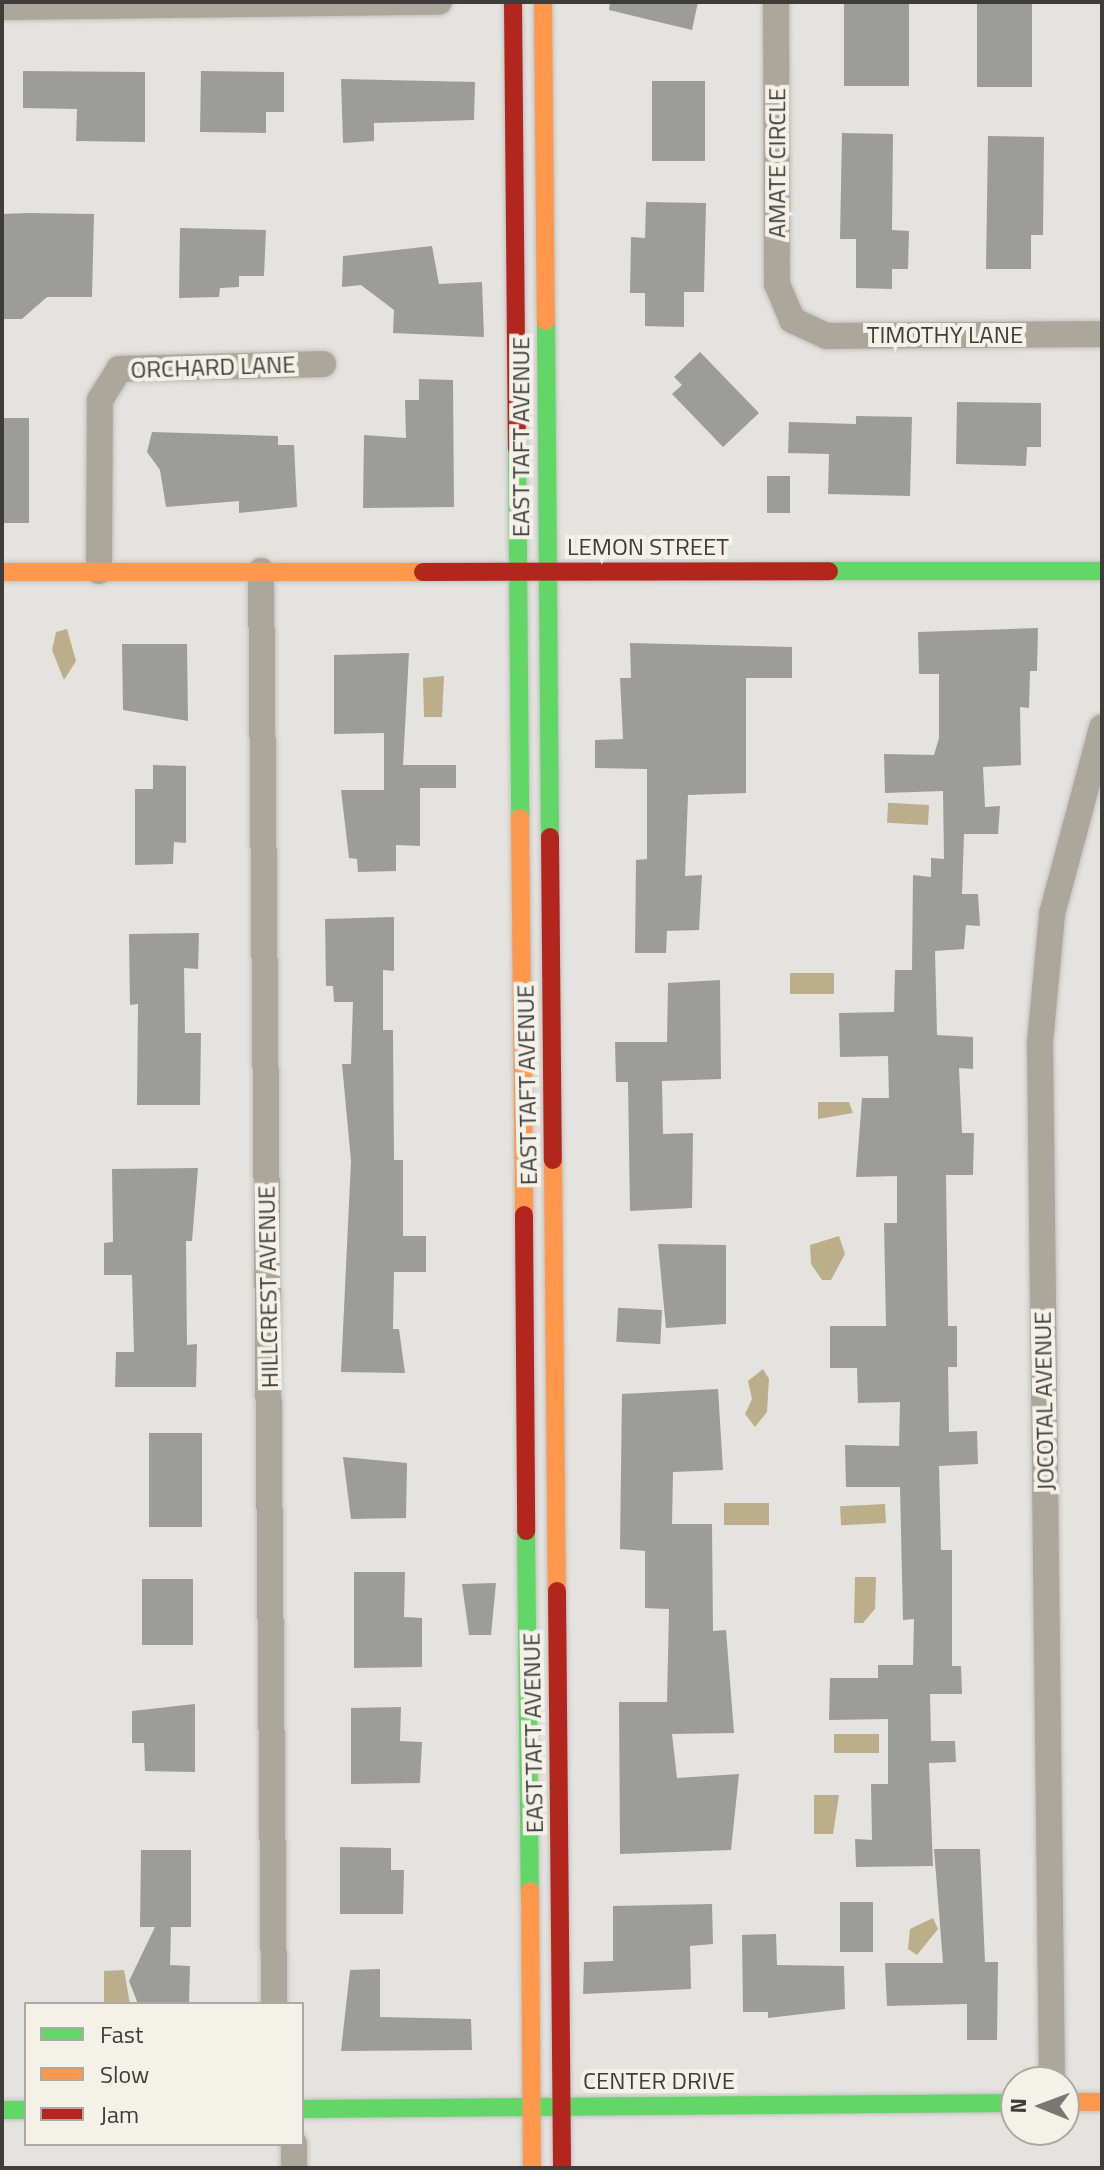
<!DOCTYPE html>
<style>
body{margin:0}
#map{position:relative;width:1104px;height:2170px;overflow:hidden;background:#e4e3df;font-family:"Titillium Web",sans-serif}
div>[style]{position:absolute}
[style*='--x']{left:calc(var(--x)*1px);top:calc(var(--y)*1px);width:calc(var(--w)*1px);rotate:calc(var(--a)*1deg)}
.water>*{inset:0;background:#bcae8a;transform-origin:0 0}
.building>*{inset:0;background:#9c9c99;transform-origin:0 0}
.roads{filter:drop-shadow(0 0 2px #c2c1bf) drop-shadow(0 0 2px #c2c1bf)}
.street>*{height:26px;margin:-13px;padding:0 13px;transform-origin:13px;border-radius:13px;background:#aba79a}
.fast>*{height:18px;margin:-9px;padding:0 9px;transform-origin:9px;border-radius:9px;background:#63d668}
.slow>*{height:18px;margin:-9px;padding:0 9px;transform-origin:9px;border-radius:9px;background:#ff974d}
.jam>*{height:18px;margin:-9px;padding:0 9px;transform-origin:9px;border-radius:9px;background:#b3261e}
span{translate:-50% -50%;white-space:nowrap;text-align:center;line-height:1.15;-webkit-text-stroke:8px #f4f1e9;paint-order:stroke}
.street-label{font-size:24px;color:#3e3d3a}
.frame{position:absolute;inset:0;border:4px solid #3e3d3a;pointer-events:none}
.legend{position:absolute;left:24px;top:2002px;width:280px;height:144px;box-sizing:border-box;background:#f4f1e9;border:2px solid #aba9a3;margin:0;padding:10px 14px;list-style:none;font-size:24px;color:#3e3d3a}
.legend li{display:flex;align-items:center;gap:16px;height:40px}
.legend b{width:40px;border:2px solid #aba9a3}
.north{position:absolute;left:1000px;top:2066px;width:80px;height:80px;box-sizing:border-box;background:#f4f1e9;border:2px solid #aba9a3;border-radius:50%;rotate:271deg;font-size:22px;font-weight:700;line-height:32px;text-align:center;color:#3e3d3a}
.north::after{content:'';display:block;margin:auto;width:28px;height:36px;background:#787774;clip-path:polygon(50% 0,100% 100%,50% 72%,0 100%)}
</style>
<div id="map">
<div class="water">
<div style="clip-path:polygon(67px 629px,76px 661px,64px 680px,52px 650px,56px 632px)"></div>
<div style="clip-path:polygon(444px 676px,442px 717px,424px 717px,423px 678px)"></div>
<div style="left:929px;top:805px;width:20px;height:41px;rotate:93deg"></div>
<div style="left:790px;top:973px;width:44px;height:21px"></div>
<div style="clip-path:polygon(818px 1102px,849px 1102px,853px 1113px,818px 1119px)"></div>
<div style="clip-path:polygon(839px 1236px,845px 1254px,831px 1280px,822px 1280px,811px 1264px,810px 1245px)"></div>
<div style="clip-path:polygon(763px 1369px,769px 1379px,767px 1412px,755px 1427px,745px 1414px,752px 1399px,748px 1381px)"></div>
<div style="left:769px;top:1503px;width:22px;height:45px;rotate:90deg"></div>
<div style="left:885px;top:1504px;width:19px;height:45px;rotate:87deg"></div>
<div style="clip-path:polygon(855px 1577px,876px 1577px,875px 1609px,863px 1623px,854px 1623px)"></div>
<div style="left:834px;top:1734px;width:45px;height:19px"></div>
<div style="clip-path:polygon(814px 1795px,839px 1795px,833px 1834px,814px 1834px)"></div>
<div style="clip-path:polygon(933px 1918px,938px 1929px,917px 1955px,908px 1949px,910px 1929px)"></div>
<div style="clip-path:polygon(124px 1970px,130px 2004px,104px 2004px,104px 1971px)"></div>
</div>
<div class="building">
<div style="clip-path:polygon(610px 2px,698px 2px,692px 30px,609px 10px)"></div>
<div style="left:844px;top:2px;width:65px;height:84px"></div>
<div style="left:977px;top:2px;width:55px;height:85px"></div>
<div style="clip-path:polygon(23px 71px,145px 72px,145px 142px,76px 141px,77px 109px,23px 108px)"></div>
<div style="clip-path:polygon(201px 71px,284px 72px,284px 112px,266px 112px,266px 133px,200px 132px)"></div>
<div style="clip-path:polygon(341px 79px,475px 82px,474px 120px,374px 123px,374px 141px,343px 143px)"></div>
<div style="left:652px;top:81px;width:53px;height:80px"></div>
<div style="clip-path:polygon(842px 133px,893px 134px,892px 230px,909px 231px,908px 269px,892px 269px,892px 289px,856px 288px,856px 239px,840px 239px)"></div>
<div style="clip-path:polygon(988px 136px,1044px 137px,1043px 235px,1031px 235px,1031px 269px,986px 269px)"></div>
<div style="clip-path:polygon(646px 202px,706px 203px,704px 292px,684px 292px,684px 327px,645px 326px,645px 293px,630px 293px,631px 237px,645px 238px)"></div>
<div style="clip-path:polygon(28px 213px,94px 214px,92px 297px,47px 297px,22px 319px,2px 319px,2px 214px)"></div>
<div style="clip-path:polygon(180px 228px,266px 230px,264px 276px,239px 276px,239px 287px,220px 288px,219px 297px,179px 298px)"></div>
<div style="clip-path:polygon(432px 246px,439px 284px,482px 282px,484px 337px,393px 333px,394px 310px,361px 285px,342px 287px,343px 256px)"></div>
<div style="clip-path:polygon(700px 352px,759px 413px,723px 447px,672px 394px,682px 385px,674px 377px)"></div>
<div style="clip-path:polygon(419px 379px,453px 380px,454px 507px,363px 508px,364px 435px,406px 438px,405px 400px,419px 400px)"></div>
<div style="clip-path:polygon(957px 402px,1041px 403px,1041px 447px,1027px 447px,1026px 466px,956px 464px)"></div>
<div style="clip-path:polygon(856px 416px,912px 417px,910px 496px,828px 494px,829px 454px,788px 453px,789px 422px,856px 424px)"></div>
<div style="left:2px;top:418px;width:27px;height:105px"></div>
<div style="clip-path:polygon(152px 432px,278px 436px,278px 445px,294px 445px,297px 507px,239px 513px,239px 501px,166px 507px,160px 470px,147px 452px)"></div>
<div style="left:767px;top:476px;width:23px;height:37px"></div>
<div style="clip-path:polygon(1038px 628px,1037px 671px,1030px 671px,1029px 708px,1020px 707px,1021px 765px,983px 767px,985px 807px,1000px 806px,998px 834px,964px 834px,962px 894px,978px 894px,980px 926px,966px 925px,964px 949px,935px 951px,937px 1035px,973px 1037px,973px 1069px,959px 1068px,962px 1133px,974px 1133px,973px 1175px,946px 1175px,948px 1326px,957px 1326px,957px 1367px,948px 1367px,949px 1432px,977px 1431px,978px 1464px,939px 1466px,941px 1550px,952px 1550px,952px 1666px,961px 1666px,962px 1694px,930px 1694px,931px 1741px,955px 1741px,956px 1762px,929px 1763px,933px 1866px,856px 1867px,855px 1839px,872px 1840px,871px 1784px,888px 1784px,888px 1719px,829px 1720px,830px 1678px,878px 1678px,878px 1665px,913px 1665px,914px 1619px,903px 1620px,900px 1487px,846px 1487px,845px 1445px,899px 1446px,900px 1402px,858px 1403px,857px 1368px,830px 1368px,830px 1326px,886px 1326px,884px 1223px,897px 1223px,897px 1176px,856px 1177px,862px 1098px,889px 1098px,888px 1056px,840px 1057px,839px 1013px,894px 1012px,895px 970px,912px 970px,913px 875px,931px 877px,931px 858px,944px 859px,943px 791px,885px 793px,884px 754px,934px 755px,939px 738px,939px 674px,919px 674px,918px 632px)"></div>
<div style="clip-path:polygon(630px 643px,792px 647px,792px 678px,746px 678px,746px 793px,688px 795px,685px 876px,702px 875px,699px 930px,667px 931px,666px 953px,635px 953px,636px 860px,647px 859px,647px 769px,595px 768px,595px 740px,623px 739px,620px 678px,631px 678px)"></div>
<div style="clip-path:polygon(122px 644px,187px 644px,188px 721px,123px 710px)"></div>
<div style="clip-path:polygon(409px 653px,403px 765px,456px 765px,456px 788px,420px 788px,420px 846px,396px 845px,396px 871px,358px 872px,357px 859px,349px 858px,341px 790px,384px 790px,384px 733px,334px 734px,334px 655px)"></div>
<div style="clip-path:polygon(153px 765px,186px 766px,186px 843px,174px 842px,173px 864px,135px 865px,135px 789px,153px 789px)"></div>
<div style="clip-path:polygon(394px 917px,394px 971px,383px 970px,383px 1030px,393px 1030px,394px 1160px,403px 1160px,403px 1236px,426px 1236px,426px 1272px,394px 1272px,393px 1329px,399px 1329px,405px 1373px,341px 1372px,351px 1161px,342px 1064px,351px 1064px,353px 1002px,334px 1002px,333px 986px,326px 986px,325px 919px)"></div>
<div style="clip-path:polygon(199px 933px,198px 969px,184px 968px,185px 1033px,201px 1033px,200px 1105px,137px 1105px,138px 1004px,130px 1005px,129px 934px)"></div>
<div style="clip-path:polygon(720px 980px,721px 1079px,662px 1081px,663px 1134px,693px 1133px,692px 1208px,630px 1211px,628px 1082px,616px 1082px,615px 1042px,667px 1042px,668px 983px)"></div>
<div style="clip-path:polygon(198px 1168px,192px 1241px,186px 1241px,187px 1345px,197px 1344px,196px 1387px,115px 1387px,116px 1352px,134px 1352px,132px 1275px,104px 1275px,104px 1243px,113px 1242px,112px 1169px)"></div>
<div style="clip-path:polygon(658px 1244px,726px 1245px,726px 1324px,666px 1328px)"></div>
<div style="left:662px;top:1310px;width:34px;height:44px;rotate:93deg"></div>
<div style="clip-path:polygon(718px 1389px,723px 1470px,673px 1472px,672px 1524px,712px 1524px,713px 1631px,726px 1630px,734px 1733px,672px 1734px,677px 1778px,739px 1774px,731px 1850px,620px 1854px,619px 1702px,667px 1702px,669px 1609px,645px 1608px,645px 1551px,620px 1549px,622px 1394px)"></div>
<div style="left:149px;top:1433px;width:53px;height:94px"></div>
<div style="clip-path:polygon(343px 1457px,407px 1463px,406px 1518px,351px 1519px)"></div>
<div style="clip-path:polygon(354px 1572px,405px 1572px,404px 1617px,422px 1618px,422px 1667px,354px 1668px)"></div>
<div style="left:142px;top:1579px;width:51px;height:66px"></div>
<div style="clip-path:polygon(496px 1583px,491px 1635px,469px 1635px,462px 1584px)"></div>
<div style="clip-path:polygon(195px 1704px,195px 1772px,145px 1771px,144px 1743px,132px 1743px,132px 1711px)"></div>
<div style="clip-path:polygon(401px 1707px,400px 1741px,422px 1742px,420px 1783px,351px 1784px,351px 1708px)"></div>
<div style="clip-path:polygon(340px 1847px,391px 1848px,391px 1870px,404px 1870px,403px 1914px,340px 1914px)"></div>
<div style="clip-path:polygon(934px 1849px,980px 1849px,985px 1962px,998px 1962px,997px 2040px,967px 2040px,967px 2004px,887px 2006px,885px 1963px,943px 1963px)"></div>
<div style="clip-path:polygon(141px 1850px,191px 1850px,191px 1927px,171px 1927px,170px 1965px,190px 1966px,189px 2004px,138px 2004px,129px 1981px,155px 1927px,140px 1927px)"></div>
<div style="left:840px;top:1902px;width:33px;height:50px"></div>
<div style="clip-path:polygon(712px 1904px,713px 1944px,690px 1946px,691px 1989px,583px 1994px,584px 1962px,613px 1961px,613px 1906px)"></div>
<div style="clip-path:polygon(776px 1934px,777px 1965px,844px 1966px,845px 2009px,768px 2018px,768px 2012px,743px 2012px,742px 1935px)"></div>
<div style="clip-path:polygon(380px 1969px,380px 2017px,471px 2019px,472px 2050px,341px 2051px,350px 1970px)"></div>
</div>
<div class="roads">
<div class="street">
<div style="--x:776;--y:2;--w:282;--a:89.8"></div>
<div style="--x:777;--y:284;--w:39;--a:67"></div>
<div style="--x:792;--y:320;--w:38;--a:25"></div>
<div style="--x:827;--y:336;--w:275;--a:-0.4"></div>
<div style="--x:2;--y:7;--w:437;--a:-0.7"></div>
<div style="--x:99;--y:571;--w:171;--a:-89.7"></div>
<div style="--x:100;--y:400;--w:36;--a:-58"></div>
<div style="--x:119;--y:369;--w:204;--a:-1.4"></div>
<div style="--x:261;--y:571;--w:1433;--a:89.48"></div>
<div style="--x:1052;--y:2082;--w:1040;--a:-90.66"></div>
<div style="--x:1040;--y:1042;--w:129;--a:-84.6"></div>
<div style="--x:1052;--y:914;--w:193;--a:-75"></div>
<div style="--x:294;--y:2144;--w:24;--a:90"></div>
</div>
<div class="fast">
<div style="--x:546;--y:321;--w:516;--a:89.56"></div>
<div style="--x:517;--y:448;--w:370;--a:89.5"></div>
<div style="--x:829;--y:571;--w:273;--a:0"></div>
<div style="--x:526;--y:1531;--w:360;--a:89.4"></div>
<div style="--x:302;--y:2109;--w:714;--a:-0.48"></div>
<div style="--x:2;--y:2110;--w:24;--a:0"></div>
</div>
<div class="slow">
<div style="--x:543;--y:2;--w:319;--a:89.5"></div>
<div style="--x:2;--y:572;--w:421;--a:0"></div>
<div style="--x:520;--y:818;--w:397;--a:89.4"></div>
<div style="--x:553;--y:1160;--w:431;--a:89.5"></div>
<div style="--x:530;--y:1891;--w:277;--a:89.6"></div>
<div style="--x:1064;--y:2102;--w:38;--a:0"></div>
</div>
<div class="jam">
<div style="--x:513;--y:2;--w:446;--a:89.5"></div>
<div style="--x:423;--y:572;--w:406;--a:-0.1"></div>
<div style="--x:550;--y:837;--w:323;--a:89.5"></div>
<div style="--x:524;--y:1215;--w:316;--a:89.6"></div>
<div style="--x:557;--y:1591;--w:577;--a:89.5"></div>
</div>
</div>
<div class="street-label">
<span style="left:777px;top:163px;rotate:-90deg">AMATE CIRCLE</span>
<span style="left:945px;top:335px">TIMOTHY LANE</span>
<span style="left:213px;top:367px;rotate:-2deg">ORCHARD LANE</span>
<span style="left:521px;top:437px;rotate:-90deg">EAST TAFT AVENUE</span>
<span style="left:648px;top:547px">LEMON STREET</span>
<span style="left:527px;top:1085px;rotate:-91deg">EAST TAFT AVENUE</span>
<span style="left:268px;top:1287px;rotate:-91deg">HILLCREST AVENUE</span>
<span style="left:1044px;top:1401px;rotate:-91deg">JOCOTAL AVENUE</span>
<span style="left:533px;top:1733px;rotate:-91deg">EAST TAFT AVENUE</span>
<span style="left:659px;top:2081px">CENTER DRIVE</span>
</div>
<div class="frame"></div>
<ul class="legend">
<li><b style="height:10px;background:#63d668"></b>Fast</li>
<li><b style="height:10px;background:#ff974d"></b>Slow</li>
<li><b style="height:10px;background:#b3261e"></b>Jam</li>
</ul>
<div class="north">N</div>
</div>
